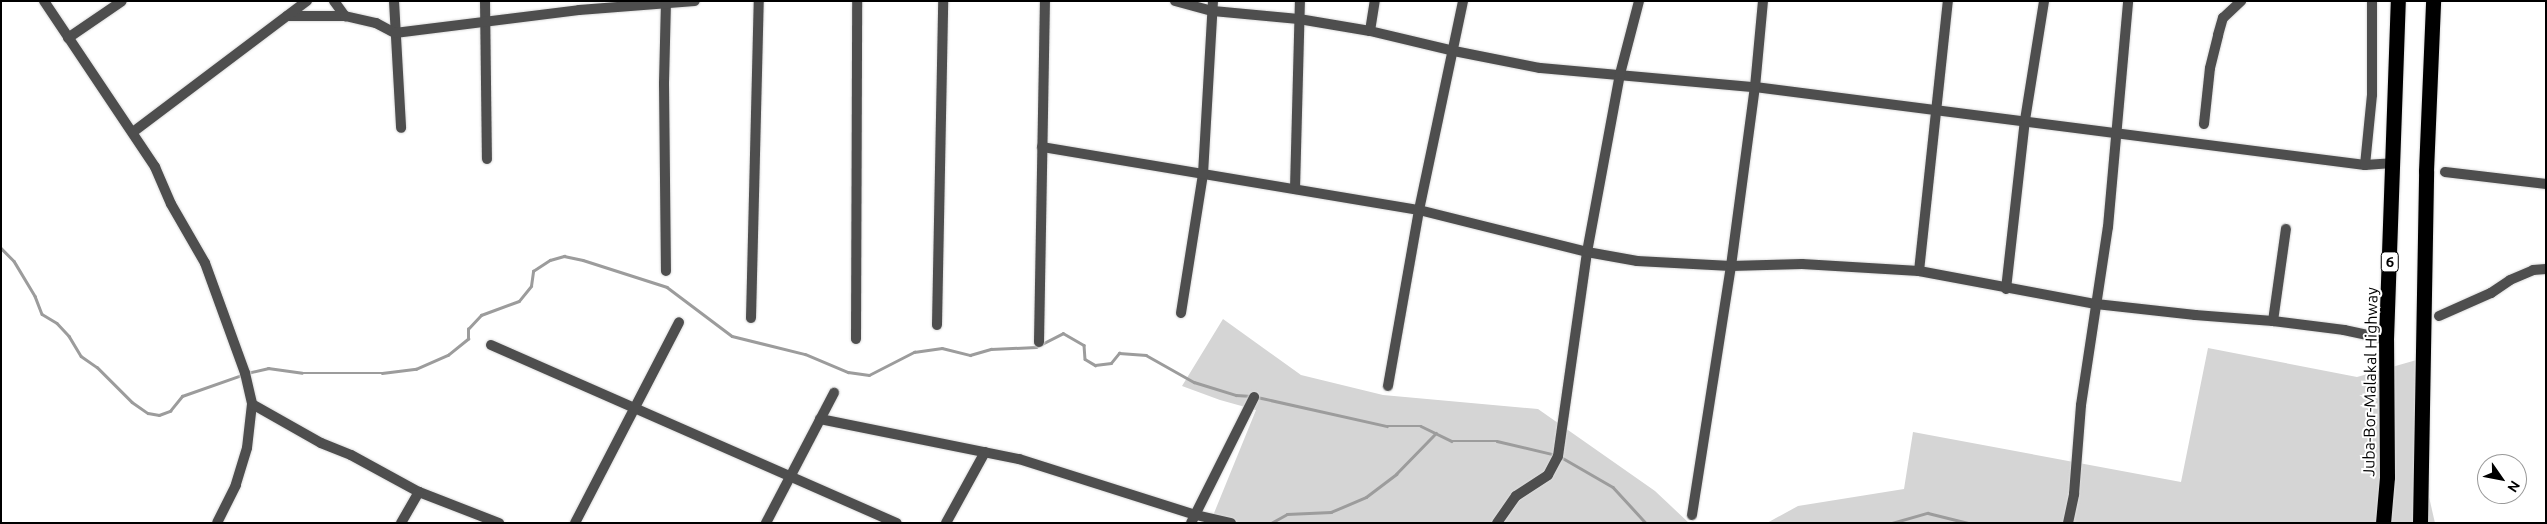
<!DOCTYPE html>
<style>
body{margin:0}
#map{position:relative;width:2547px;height:524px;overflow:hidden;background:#fff;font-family:Ubuntu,sans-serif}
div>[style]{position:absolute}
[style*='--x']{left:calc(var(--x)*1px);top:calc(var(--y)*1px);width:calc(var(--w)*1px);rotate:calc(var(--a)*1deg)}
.green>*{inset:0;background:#d5d5d5}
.stream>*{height:2.5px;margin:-1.25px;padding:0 1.25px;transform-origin:1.25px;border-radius:1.25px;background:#9c9c9c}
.roads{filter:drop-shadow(0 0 1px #dbdbdb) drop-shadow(0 0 1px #dbdbdb)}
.street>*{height:10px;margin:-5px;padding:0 5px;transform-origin:5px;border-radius:5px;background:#4e4e4e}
.highway>*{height:15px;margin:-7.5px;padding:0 7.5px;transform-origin:7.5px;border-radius:7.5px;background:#000}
span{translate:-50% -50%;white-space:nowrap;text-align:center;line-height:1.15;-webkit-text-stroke:4px #fff;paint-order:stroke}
.shield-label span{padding:1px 4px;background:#fff;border:1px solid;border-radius:4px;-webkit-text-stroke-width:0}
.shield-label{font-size:15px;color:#000;font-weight:700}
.street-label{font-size:16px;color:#000}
.frame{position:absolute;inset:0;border:2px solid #000;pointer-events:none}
.north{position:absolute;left:2477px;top:454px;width:50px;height:50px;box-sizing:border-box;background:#fff;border:1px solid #999;border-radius:50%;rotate:123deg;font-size:14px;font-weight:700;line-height:20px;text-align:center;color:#000}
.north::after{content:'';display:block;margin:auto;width:18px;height:22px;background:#000;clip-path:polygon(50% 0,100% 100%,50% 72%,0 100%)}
</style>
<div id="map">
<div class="green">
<div style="clip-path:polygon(1223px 319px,1301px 375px,1383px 395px,1538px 409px,1655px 491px,1689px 523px,1210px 523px,1256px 410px,1220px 400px,1182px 386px)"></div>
<div style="clip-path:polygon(2208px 348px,2357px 377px,2427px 357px,2429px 497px,2435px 523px,1767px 523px,1798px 506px,1904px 489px,1913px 432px,2181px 482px)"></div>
</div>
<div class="stream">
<div style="--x:1;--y:248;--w:18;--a:45"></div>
<div style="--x:14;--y:261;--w:41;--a:59"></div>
<div style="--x:35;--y:296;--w:19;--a:69"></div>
<div style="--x:42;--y:314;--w:17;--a:31"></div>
<div style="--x:57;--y:323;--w:18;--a:47"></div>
<div style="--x:69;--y:336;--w:23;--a:59"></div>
<div style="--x:81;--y:356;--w:19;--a:35"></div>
<div style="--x:97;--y:367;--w:49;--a:45"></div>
<div style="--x:132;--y:402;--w:19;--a:35"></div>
<div style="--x:148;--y:413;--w:11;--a:10"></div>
<div style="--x:159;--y:415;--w:12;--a:-20"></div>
<div style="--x:170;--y:411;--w:19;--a:-51"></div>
<div style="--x:182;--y:396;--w:64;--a:-19.3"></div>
<div style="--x:247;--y:373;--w:22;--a:-13"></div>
<div style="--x:268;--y:368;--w:34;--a:8"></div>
<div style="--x:302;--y:373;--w:80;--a:0"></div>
<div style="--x:382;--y:373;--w:34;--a:-7"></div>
<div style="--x:416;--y:369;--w:35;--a:-24"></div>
<div style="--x:448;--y:355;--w:26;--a:-39"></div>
<div style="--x:468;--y:339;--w:10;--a:-90"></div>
<div style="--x:468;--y:329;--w:19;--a:-47"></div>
<div style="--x:481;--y:315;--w:40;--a:-20.2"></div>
<div style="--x:519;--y:301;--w:19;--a:-51"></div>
<div style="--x:531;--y:286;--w:15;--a:-82"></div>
<div style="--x:533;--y:271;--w:20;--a:-33"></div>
<div style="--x:550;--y:260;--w:15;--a:-16"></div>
<div style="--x:564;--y:256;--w:19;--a:12"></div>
<div style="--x:583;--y:260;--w:88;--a:17.8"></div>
<div style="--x:667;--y:287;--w:81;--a:37"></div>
<div style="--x:732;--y:336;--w:75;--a:13.9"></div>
<div style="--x:805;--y:354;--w:47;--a:22.7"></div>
<div style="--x:848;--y:372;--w:21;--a:8"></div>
<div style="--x:869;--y:375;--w:51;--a:-27.1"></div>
<div style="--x:914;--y:352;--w:28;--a:-8"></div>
<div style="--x:942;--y:348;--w:29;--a:14"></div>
<div style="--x:970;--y:355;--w:22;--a:-16"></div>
<div style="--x:991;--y:349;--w:45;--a:-2.5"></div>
<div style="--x:1036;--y:347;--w:30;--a:-27"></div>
<div style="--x:1063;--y:333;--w:24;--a:30"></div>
<div style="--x:1084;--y:345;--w:14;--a:86"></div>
<div style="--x:1085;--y:359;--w:12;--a:31"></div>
<div style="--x:1095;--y:365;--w:16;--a:-7"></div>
<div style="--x:1111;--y:363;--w:13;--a:-51"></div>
<div style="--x:1119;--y:353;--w:27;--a:4"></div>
<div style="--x:1146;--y:355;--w:55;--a:29.4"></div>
<div style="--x:1194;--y:382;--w:44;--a:17.2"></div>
<div style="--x:1236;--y:395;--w:15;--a:4"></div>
<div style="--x:1257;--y:397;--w:133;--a:12.6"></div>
<div style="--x:1387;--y:426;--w:34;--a:0"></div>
<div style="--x:1421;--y:426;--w:34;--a:26"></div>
<div style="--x:1452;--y:441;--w:45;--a:0"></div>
<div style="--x:1497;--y:441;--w:61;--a:13.3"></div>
<div style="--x:1561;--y:457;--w:60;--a:30"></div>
<div style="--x:1613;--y:487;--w:49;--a:47.5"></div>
<div style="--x:1271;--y:523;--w:18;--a:-29"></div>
<div style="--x:1287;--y:514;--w:44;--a:-2.6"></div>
<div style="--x:1331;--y:512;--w:38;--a:-23"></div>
<div style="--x:1366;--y:497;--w:38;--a:-37"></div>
<div style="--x:1396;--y:474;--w:57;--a:-45.7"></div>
<div style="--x:1892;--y:523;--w:37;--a:-16"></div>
<div style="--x:1928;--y:513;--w:41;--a:14"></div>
</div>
<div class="roads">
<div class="street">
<div style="--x:44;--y:1;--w:200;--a:56.2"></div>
<div style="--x:155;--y:167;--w:40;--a:66.6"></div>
<div style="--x:171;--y:204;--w:68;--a:60"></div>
<div style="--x:205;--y:263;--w:117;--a:70"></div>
<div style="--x:245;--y:373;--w:32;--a:77"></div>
<div style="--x:252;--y:404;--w:44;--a:96.5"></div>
<div style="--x:247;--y:448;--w:39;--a:107"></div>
<div style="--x:236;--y:485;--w:42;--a:116.6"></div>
<div style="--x:334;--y:1;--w:19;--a:54"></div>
<div style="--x:394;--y:1;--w:127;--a:86.8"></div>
<div style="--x:485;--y:1;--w:158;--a:89.3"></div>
<div style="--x:666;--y:1;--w:83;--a:91.4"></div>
<div style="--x:664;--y:84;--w:187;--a:89.4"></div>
<div style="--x:1175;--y:1;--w:39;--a:15"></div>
<div style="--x:1213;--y:11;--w:86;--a:5.3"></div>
<div style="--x:1299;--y:19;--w:72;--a:9.6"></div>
<div style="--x:1370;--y:31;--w:86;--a:13.4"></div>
<div style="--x:1454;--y:51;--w:88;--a:11.2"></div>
<div style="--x:1540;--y:68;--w:216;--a:5.1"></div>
<div style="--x:1755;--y:87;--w:615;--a:7.29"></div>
<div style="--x:2365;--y:165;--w:27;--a:-4"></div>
<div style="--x:287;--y:16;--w:58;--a:0"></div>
<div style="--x:345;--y:16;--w:32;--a:13"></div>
<div style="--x:376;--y:23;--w:21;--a:28"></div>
<div style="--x:395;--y:33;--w:185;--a:-7.1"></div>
<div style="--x:579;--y:10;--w:116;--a:-4.4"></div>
<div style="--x:1370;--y:31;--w:30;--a:-81"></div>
<div style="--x:68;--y:38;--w:65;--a:-34.4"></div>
<div style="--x:2204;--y:124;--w:56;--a:-83.9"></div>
<div style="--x:2210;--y:68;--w:34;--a:-76"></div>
<div style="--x:2218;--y:35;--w:18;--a:-74"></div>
<div style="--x:2223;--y:18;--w:25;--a:-43"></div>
<div style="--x:133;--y:132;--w:218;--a:-37"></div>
<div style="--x:1042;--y:147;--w:382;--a:9.5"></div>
<div style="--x:1419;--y:210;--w:173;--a:14"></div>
<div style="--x:1587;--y:252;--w:51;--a:10.2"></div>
<div style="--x:1637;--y:261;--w:94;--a:3"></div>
<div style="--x:1731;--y:266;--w:71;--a:-1.6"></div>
<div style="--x:1802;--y:264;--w:117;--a:3.4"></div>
<div style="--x:1919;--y:271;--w:180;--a:10.6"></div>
<div style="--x:2096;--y:304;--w:100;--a:6.3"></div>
<div style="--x:2195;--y:315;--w:78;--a:4.4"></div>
<div style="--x:2273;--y:321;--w:72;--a:7.2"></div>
<div style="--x:2344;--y:330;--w:43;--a:12.1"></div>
<div style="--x:2365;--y:165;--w:70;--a:-84.3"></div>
<div style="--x:2372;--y:95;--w:94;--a:-90"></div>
<div style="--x:2445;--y:172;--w:102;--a:6.8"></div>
<div style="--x:1295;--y:189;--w:188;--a:-88.5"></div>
<div style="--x:1919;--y:271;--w:272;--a:-83.9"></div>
<div style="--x:2006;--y:289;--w:170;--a:-83.6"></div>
<div style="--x:2025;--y:120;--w:121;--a:-80.9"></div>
<div style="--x:1181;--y:313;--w:141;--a:-81"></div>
<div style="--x:1203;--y:174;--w:173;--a:-86.7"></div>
<div style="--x:2439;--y:316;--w:57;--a:-23.9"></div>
<div style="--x:2491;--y:293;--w:23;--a:-34"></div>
<div style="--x:2510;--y:280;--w:25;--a:-23"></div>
<div style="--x:2533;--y:270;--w:13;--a:-4"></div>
<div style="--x:751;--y:318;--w:317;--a:-88.6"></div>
<div style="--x:2273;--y:321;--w:93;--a:-82"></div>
<div style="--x:937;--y:325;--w:324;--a:-88.9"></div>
<div style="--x:856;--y:339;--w:338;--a:-89.8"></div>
<div style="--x:1039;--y:342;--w:341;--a:-89"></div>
<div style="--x:491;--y:345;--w:443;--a:23.7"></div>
<div style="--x:1388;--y:386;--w:179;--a:-80"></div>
<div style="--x:1419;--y:210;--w:214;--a:-78.1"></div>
<div style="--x:252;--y:404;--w:79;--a:29.5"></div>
<div style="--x:321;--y:443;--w:32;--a:22"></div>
<div style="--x:351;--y:455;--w:77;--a:28.6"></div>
<div style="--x:419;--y:492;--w:86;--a:21.2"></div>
<div style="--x:820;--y:419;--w:203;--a:11.4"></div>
<div style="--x:1019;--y:459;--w:186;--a:17.6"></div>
<div style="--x:1196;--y:515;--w:36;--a:13"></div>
<div style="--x:1692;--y:515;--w:252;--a:-81.1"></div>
<div style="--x:1731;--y:266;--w:181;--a:-82.4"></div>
<div style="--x:1755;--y:87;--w:86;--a:-84.7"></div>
<div style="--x:401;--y:523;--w:36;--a:-60"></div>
<div style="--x:575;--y:523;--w:226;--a:-62.6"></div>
<div style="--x:766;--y:523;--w:147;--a:-62.4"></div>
<div style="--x:946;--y:523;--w:81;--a:-61.2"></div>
<div style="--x:1191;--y:523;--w:141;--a:-63.4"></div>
<div style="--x:1497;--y:523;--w:33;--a:-55"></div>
<div style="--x:1516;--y:496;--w:38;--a:-33"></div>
<div style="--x:1548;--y:475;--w:21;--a:-62"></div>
<div style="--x:1558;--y:456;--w:206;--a:-81.9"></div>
<div style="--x:1587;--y:252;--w:181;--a:-79.5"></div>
<div style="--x:1620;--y:74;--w:75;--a:-75.4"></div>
<div style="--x:2068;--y:523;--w:30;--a:-78"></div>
<div style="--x:2074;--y:494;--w:89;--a:-85.5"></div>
<div style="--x:2081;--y:405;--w:180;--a:-81.4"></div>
<div style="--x:2108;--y:227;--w:227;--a:-84.9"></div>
</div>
<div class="highway">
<div style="--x:2383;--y:523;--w:46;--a:-85"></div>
<div style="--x:2387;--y:477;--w:138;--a:-90.4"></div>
<div style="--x:2386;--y:339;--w:338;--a:-88"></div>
<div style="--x:2420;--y:523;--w:352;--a:-89"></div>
<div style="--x:2426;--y:171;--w:170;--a:-87.6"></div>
</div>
</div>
<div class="shield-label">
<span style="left:2390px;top:262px">6</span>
</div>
<div class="street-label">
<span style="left:2370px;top:382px;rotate:-89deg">Juba-Bor-Malakal Highway</span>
</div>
<div class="frame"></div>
<div class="north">N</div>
</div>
